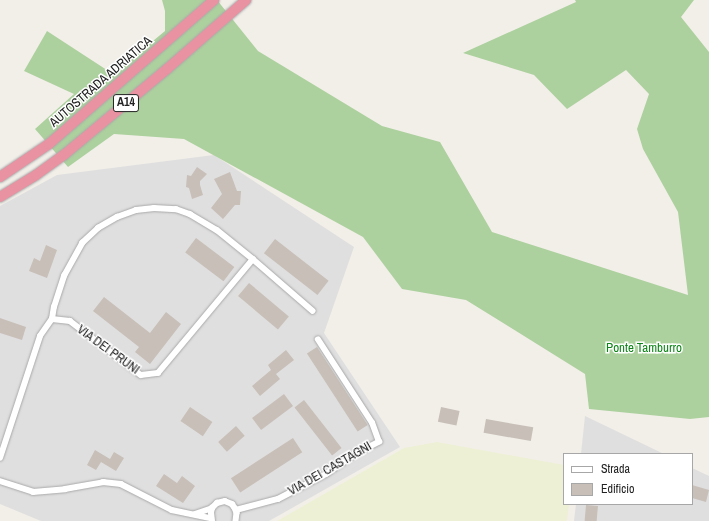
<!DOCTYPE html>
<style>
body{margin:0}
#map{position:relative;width:709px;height:521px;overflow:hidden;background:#f2efe9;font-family:"Archivo Narrow",sans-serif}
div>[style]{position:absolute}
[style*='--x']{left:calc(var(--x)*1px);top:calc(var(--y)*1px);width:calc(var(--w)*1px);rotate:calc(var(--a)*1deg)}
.residential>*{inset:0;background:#e0dfdf}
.farmland>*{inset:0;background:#eef0d5}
.forest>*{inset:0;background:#add19e}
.building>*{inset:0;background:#c7bfb8;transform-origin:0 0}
.roads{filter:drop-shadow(0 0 1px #a9a9a9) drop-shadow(0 0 1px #a9a9a9)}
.minor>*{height:5.5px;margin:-2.75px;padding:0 2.75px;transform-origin:2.75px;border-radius:2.75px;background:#fff}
.motorway>*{height:10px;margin:-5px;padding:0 5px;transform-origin:5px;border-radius:5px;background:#e892a2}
span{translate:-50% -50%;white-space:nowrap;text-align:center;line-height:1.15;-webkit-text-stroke:3px #fff;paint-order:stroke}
.shield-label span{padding:1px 3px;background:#fff;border:1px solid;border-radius:3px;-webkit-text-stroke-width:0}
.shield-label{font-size:12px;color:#222;font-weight:700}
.street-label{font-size:13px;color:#222}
.park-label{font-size:13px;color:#0c8416}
.legend{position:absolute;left:563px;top:453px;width:130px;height:52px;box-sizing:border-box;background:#fff;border:1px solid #a7a7a7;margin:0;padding:5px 7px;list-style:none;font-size:12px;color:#222}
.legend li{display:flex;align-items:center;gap:8px;height:20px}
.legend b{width:20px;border:1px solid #a7a7a7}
</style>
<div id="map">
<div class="residential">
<div style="clip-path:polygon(214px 155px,354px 247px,324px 333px,400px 447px,269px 521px,41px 521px,0 504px,0 206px,57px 175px)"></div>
<div style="clip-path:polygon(585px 416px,664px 454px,581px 454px)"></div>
<div style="clip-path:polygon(692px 468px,709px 476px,709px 521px,574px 521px,576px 504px,692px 504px)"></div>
</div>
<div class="farmland">
<div style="clip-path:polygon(437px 442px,564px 465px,564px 504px,569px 504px,567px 521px,277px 521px,404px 448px)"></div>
</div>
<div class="forest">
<div style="clip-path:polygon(162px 0,217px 0,258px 51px,382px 126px,440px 142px,492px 232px,688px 295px,678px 212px,643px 149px,637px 129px,649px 94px,626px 70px,567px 109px,534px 75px,463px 53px,576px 2px,575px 0,694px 0,681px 17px,709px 52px,709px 417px,690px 419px,589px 409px,585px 374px,466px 300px,402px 289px,363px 237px,184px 139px,114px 134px,68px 167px,35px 129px,74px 94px,24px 71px,47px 31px,113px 74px,165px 31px,165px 11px)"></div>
</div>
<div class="building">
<div style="clip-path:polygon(197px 167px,207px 174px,200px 181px,200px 185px,203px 195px,192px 199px,189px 188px,186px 187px,187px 175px,191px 176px)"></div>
<div style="clip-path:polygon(230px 172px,237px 191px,241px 191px,240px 205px,235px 205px,223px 219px,211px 208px,222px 194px,214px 179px)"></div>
<div style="left:196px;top:238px;width:48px;height:18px;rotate:37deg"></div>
<div style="left:275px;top:239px;width:68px;height:18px;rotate:38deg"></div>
<div style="clip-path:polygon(46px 245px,57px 250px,47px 278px,29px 271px,34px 258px,40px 261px)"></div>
<div style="left:249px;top:283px;width:52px;height:17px;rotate:40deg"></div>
<div style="clip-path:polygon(104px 297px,150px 333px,166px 312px,181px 324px,150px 364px,135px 352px,139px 347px,93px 311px)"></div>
<div style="clip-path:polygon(0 318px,26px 327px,22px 340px,0 333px)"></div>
<div style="left:317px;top:347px;width:93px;height:12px;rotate:57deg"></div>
<div style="clip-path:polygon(286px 350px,294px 360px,276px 374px,280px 379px,260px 396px,252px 386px,271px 370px,268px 365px)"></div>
<div style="left:284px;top:394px;width:15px;height:40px;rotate:53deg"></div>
<div style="left:304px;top:400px;width:61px;height:12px;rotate:52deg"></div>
<div style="left:190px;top:407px;width:27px;height:17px;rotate:34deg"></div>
<div style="left:441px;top:407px;width:19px;height:15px;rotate:12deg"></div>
<div style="left:486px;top:419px;width:48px;height:14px;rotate:10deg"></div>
<div style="left:236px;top:426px;width:13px;height:24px;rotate:48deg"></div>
<div style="left:293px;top:438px;width:17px;height:74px;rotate:57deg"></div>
<div style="clip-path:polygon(95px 450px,110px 459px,114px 452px,124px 458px,116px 471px,101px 462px,96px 470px,87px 465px)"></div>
<div style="clip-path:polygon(164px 474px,177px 483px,182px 476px,195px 486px,183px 503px,156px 486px)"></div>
<div style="clip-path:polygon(692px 485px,709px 490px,706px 502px,692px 498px)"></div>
<div style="left:586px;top:505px;width:12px;height:16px;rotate:5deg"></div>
</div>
<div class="roads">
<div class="minor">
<div style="--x:52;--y:319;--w:12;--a:-81"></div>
<div style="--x:54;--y:307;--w:33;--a:-72"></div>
<div style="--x:64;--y:276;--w:38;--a:-61"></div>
<div style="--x:82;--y:243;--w:22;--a:-43"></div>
<div style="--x:98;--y:228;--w:22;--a:-30"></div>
<div style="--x:117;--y:217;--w:20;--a:-20"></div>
<div style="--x:136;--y:210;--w:18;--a:-6"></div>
<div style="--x:154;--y:208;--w:22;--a:3"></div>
<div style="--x:176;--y:209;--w:15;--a:20"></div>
<div style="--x:190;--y:214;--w:31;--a:31"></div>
<div style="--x:217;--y:230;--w:46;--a:38.9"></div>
<div style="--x:0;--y:458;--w:128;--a:-71.8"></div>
<div style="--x:40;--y:336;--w:21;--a:-55"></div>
<div style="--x:52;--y:319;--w:18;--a:6"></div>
<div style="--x:70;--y:321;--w:89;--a:37.3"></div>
<div style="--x:141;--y:375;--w:17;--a:-7"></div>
<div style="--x:158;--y:373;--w:148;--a:-50.2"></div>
<div style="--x:253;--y:259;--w:79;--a:40.9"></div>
<div style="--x:0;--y:481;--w:35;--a:18"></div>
<div style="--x:33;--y:492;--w:32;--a:-5"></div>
<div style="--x:65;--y:489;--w:39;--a:-10"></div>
<div style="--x:103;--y:482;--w:18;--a:6"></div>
<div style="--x:121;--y:484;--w:57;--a:27"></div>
<div style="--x:172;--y:510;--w:40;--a:12"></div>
<div style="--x:236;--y:510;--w:43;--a:-14.7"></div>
<div style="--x:278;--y:499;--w:54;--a:-27.5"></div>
<div style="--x:326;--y:474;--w:37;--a:-34"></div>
<div style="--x:357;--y:453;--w:25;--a:-27"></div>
<div style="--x:379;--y:442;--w:20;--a:-110"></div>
<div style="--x:372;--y:423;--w:99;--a:-123"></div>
<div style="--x:195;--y:514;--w:18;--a:-19"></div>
<div style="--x:212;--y:521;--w:8;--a:-97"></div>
<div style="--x:211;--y:513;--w:5;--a:-79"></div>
<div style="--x:212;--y:508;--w:7;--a:-45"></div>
<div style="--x:217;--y:503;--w:8;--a:-14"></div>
<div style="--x:225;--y:501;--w:8;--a:23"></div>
<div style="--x:232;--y:504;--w:5;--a:53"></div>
<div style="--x:235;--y:508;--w:5;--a:68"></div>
<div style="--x:237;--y:513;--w:8;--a:97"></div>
</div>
<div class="motorway">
<div style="--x:0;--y:177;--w:59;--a:-34"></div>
<div style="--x:49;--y:144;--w:219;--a:-41.1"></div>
<div style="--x:0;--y:197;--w:42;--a:-31.4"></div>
<div style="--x:36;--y:175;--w:36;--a:-36"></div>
<div style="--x:65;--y:154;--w:133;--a:-39.8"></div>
<div style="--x:167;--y:69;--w:105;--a:-41.1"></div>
</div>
</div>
<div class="shield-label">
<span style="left:126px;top:103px">A14</span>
</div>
<div class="street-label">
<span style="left:101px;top:82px;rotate:-41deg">AUTOSTRADA ADRIATICA</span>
<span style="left:108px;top:350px;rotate:36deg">VIA DEI PRUNI</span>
<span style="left:330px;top:469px;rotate:-30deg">VIA DEI CASTAGNI</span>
</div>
<div class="park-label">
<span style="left:644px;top:348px">Ponte Tamburro</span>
</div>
<ul class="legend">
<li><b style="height:5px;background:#fff"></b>Strada</li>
<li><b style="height:11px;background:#c7bfb8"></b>Edificio</li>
</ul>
</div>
